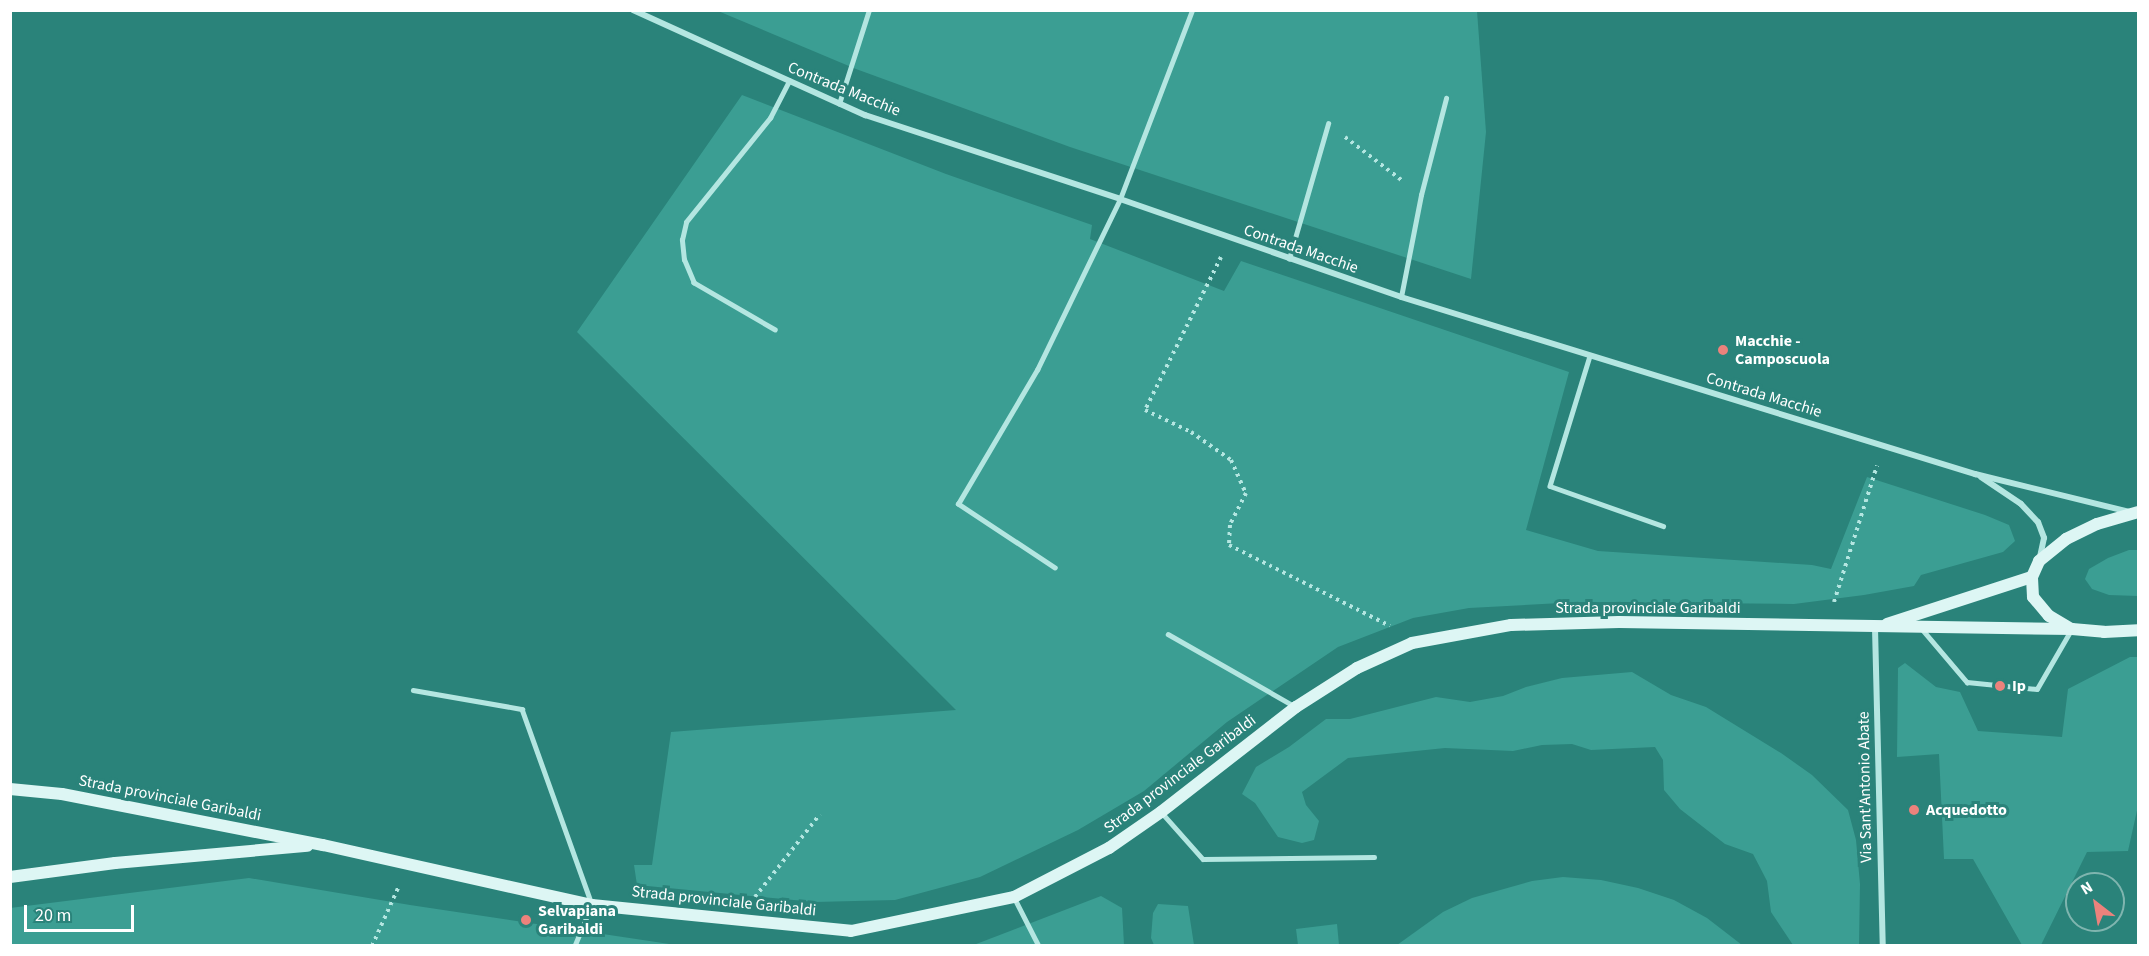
<!DOCTYPE html>
<style>
body{margin:0}
#map{position:relative;width:2149px;height:956px;overflow:hidden;background:#2a837a;font-family:"Source Sans 3",sans-serif}
div>[style]{position:absolute}
[style*='--x']{left:calc(var(--x)*1px);top:calc(var(--y)*1px);width:calc(var(--w)*1px);rotate:calc(var(--a)*1deg)}
.green>*{inset:0;background:#3b9e93}
.path>*{height:4px;margin-top:-2px;transform-origin:0;background:repeating-linear-gradient(90deg,#b4e6e1 0 3px,transparent 0 7.5px)}
.lane>*{height:4.5px;margin:-2.25px;padding:0 2.25px;transform-origin:2.25px;border-radius:2.25px;background:#b4e6e1}
.street>*{height:6px;margin:-3px;padding:0 3px;transform-origin:3px;border-radius:3px;background:#b4e6e1}
.secondary>*{height:12px;margin:-6px;padding:0 6px;transform-origin:6px;border-radius:6px;background:#ddf6f4}
.dots>*{width:16px;height:16px;translate:-50% -50%;box-sizing:border-box;border:3px solid #2a837a;border-radius:50%}
span{translate:-50% -50%;white-space:nowrap;text-align:center;line-height:1.15;-webkit-text-stroke:6px #2a837a;paint-order:stroke}
.street-label{font-size:16px;color:#fff}
.poi-label{font-size:16px;color:#fff;font-weight:700}
.left{translate:0 -50%;text-align:left}
.frame{position:absolute;inset:0;border:12px solid #fff;pointer-events:none}
.north{position:absolute;left:2065px;top:872px;width:60px;height:60px;box-sizing:border-box;background:#2a837a;border:2px solid #7fb5af;border-radius:50%;rotate:329deg;font-size:16px;font-weight:700;line-height:24px;text-align:center;color:#fff}
.north::after{content:'';display:block;margin:auto;width:21px;height:27px;background:#ec827c;clip-path:polygon(50% 0,100% 100%,50% 72%,0 100%)}
.scale{position:absolute;left:24px;top:905px;width:110px;height:27px;box-sizing:border-box;border:3px solid #fff;border-top:0;padding-left:8px;font-size:18px;line-height:21px;white-space:nowrap;color:#fff;-webkit-text-stroke:4px #2a837a;paint-order:stroke}
</style>
<div id="map">
<div class="green">
<div style="clip-path:polygon(718px 11px,1477px 11px,1486px 132px,1471px 279px,1070px 147px,856px 69px)"></div>
<div style="clip-path:polygon(742px 95px,946px 174px,1092px 225px,1090px 239px,1224px 291px,1241px 261px,1569px 372px,1526px 530px,1598px 551px,1812px 565px,1831px 569px,1867px 477px,1985px 515px,2009px 525px,2015px 541px,2003px 552px,1921px 575px,1914px 586px,1864px 595px,1794px 604px,1579px 602px,1469px 608px,1413px 618px,1338px 647px,1227px 722px,1144px 791px,1078px 830px,980px 877px,895px 900px,815px 902px,637px 885px,634px 865px,652px 865px,671px 732px,956px 710px,577px 332px)"></div>
<div style="clip-path:polygon(2129px 550px,2138px 550px,2138px 596px,2109px 595px,2092px 589px,2085px 579px,2089px 569px,2108px 558px)"></div>
<div style="clip-path:polygon(2130px 657px,2138px 657px,2138px 806px,2128px 851px,2087px 852px,2041px 945px,2022px 945px,1973px 859px,1944px 859px,1939px 754px,1897px 757px,1898px 668px,1905px 663px,1936px 687px,1960px 692px,1978px 731px,2062px 737px,2068px 689px)"></div>
<div style="clip-path:polygon(1632px 672px,1671px 695px,1706px 707px,1781px 753px,1812px 775px,1848px 810px,1856px 840px,1860px 884px,1859px 945px,1793px 945px,1771px 912px,1767px 881px,1753px 854px,1725px 844px,1680px 809px,1664px 790px,1663px 760px,1655px 747px,1591px 750px,1572px 744px,1542px 745px,1513px 751px,1445px 748px,1348px 758px,1302px 792px,1306px 805px,1319px 821px,1314px 840px,1302px 843px,1278px 837px,1255px 803px,1242px 794px,1256px 767px,1289px 747px,1326px 719px,1350px 719px,1436px 697px,1470px 702px,1503px 696px,1526px 687px,1562px 678px)"></div>
<div style="clip-path:polygon(1563px 877px,1601px 880px,1638px 888px,1674px 900px,1707px 918px,1742px 945px,1397px 945px,1443px 912px,1472px 898px,1532px 881px)"></div>
<div style="clip-path:polygon(249px 878px,410px 905px,676px 945px,11px 945px,10px 908px)"></div>
<div style="clip-path:polygon(1101px 896px,1122px 908px,1124px 945px,971px 946px)"></div>
<div style="clip-path:polygon(1158px 904px,1188px 906px,1194px 945px,1154px 945px,1151px 938px,1153px 913px)"></div>
<div style="clip-path:polygon(1337px 924px,1339px 945px,1298px 945px,1296px 929px)"></div>
</div>
<div class="path">
<div style="--x:1345;--y:137;--w:74;--a:37.3"></div>
<div style="--x:1221;--y:257;--w:171;--a:116.4"></div>
<div style="--x:1145;--y:410;--w:51;--a:25.6"></div>
<div style="--x:1191;--y:432;--w:49;--a:35"></div>
<div style="--x:1231;--y:460;--w:36;--a:66"></div>
<div style="--x:1246;--y:493;--w:36;--a:117"></div>
<div style="--x:1230;--y:525;--w:20;--a:93"></div>
<div style="--x:1229;--y:545;--w:180;--a:26.7"></div>
<div style="--x:1834;--y:602;--w:143;--a:-72.5"></div>
<div style="--x:755;--y:897;--w:105;--a:-51.9"></div>
<div style="--x:372;--y:946;--w:66;--a:-65.8"></div>
</div>
<div class="lane">
<div style="--x:839;--y:104;--w:99;--a:-72.3"></div>
<div style="--x:1289;--y:259;--w:141;--a:-73.9"></div>
<div style="--x:1401;--y:297;--w:104;--a:-78.9"></div>
<div style="--x:1421;--y:195;--w:100;--a:-75.5"></div>
<div style="--x:775;--y:330;--w:94;--a:-149.9"></div>
<div style="--x:694;--y:283;--w:25;--a:-113"></div>
<div style="--x:684;--y:260;--w:20;--a:-96"></div>
<div style="--x:682;--y:240;--w:18;--a:-77"></div>
<div style="--x:686;--y:222;--w:134;--a:-51.1"></div>
<div style="--x:770;--y:118;--w:42;--a:-62.8"></div>
<div style="--x:1590;--y:356;--w:136;--a:107.1"></div>
<div style="--x:1550;--y:486;--w:120;--a:19.5"></div>
<div style="--x:1055;--y:568;--w:116;--a:-146.6"></div>
<div style="--x:958;--y:504;--w:156;--a:-59.5"></div>
<div style="--x:1037;--y:370;--w:190;--a:-64.1"></div>
<div style="--x:1120;--y:199;--w:202;--a:-69.1"></div>
<div style="--x:1922;--y:629;--w:70;--a:49.7"></div>
<div style="--x:1967;--y:682;--w:70;--a:5.7"></div>
<div style="--x:2037;--y:689;--w:68;--a:-60"></div>
<div style="--x:1168;--y:634;--w:145;--a:29.7"></div>
<div style="--x:413;--y:690;--w:111;--a:9.9"></div>
<div style="--x:522;--y:709;--w:208;--a:70.3"></div>
<div style="--x:592;--y:905;--w:44;--a:112.5"></div>
<div style="--x:1163;--y:814;--w:60;--a:48.4"></div>
<div style="--x:1203;--y:859;--w:171;--a:-0.7"></div>
<div style="--x:1014;--y:897;--w:55;--a:63"></div>
</div>
<div class="street">
<div style="--x:633;--y:10;--w:255;--a:24.4"></div>
<div style="--x:865;--y:115;--w:268;--a:18.2"></div>
<div style="--x:1120;--y:199;--w:298;--a:19.2"></div>
<div style="--x:1401;--y:297;--w:601;--a:17.14"></div>
<div style="--x:1975;--y:474;--w:160;--a:13.8"></div>
<div style="--x:1981;--y:477;--w:48;--a:34"></div>
<div style="--x:2021;--y:504;--w:25;--a:47"></div>
<div style="--x:2038;--y:522;--w:17;--a:69"></div>
<div style="--x:2044;--y:538;--w:19;--a:102"></div>
<div style="--x:1875;--y:628;--w:318;--a:88.6"></div>
</div>
<div class="secondary">
<div style="--x:1887;--y:624;--w:152;--a:-18"></div>
<div style="--x:2071;--y:629;--w:26;--a:-149"></div>
<div style="--x:2049;--y:616;--w:25;--a:-130"></div>
<div style="--x:2033;--y:597;--w:20;--a:-93"></div>
<div style="--x:2032;--y:577;--w:17;--a:-66"></div>
<div style="--x:2039;--y:561;--w:35;--a:-39"></div>
<div style="--x:2066;--y:539;--w:34;--a:-26"></div>
<div style="--x:2097;--y:524;--w:43;--a:-16.3"></div>
<div style="--x:10;--y:789;--w:52;--a:5.5"></div>
<div style="--x:62;--y:794;--w:266;--a:11.1"></div>
<div style="--x:323;--y:845;--w:276;--a:12.6"></div>
<div style="--x:592;--y:905;--w:260;--a:5.7"></div>
<div style="--x:851;--y:931;--w:167;--a:-11.8"></div>
<div style="--x:1014;--y:897;--w:107;--a:-27.3"></div>
<div style="--x:1109;--y:848;--w:63;--a:-34.7"></div>
<div style="--x:1161;--y:812;--w:171;--a:-37.9"></div>
<div style="--x:1296;--y:707;--w:72;--a:-32.6"></div>
<div style="--x:1357;--y:668;--w:60;--a:-24.4"></div>
<div style="--x:1412;--y:643;--w:101;--a:-10.3"></div>
<div style="--x:1511;--y:625;--w:108;--a:-1.6"></div>
<div style="--x:1619;--y:622;--w:453;--a:0.9"></div>
<div style="--x:2072;--y:629;--w:32;--a:5"></div>
<div style="--x:2104;--y:632;--w:34;--a:-3"></div>
<div style="--x:10;--y:877;--w:106;--a:-7.6"></div>
<div style="--x:115;--y:863;--w:193;--a:-5.1"></div>
</div>
<div class="dots">
<div style="left:1723px;top:350px;background:#ec827c"></div>
<div style="left:2000px;top:686px;background:#ec827c"></div>
<div style="left:1914px;top:810px;background:#ec827c"></div>
<div style="left:526px;top:920px;background:#ec827c"></div>
</div>
<div class="street-label">
<span style="left:844px;top:89px;rotate:22deg">Contrada Macchie</span>
<span style="left:1301px;top:249px;rotate:19deg">Contrada Macchie</span>
<span style="left:1764px;top:395px;rotate:17deg">Contrada Macchie</span>
<span style="left:1648px;top:608px">Strada provinciale Garibaldi</span>
<span style="left:1180px;top:774px;rotate:-37deg">Strada provinciale Garibaldi</span>
<span style="left:1865px;top:787px;rotate:-91deg">Via Sant'Antonio Abate</span>
<span style="left:170px;top:798px;rotate:11deg">Strada provinciale Garibaldi</span>
<span style="left:724px;top:901px;rotate:6deg">Strada provinciale Garibaldi</span>
</div>
<div class="poi-label">
<span class="left" style="left:1735px;top:350px">Macchie -<br>Camposcuola</span>
<span class="left" style="left:2012px;top:686px">Ip</span>
<span class="left" style="left:1926px;top:810px">Acquedotto</span>
<span class="left" style="left:538px;top:920px">Selvapiana<br>Garibaldi</span>
</div>
<div class="frame"></div>
<div class="north">N</div>
<div class="scale">20 m</div>
</div>
